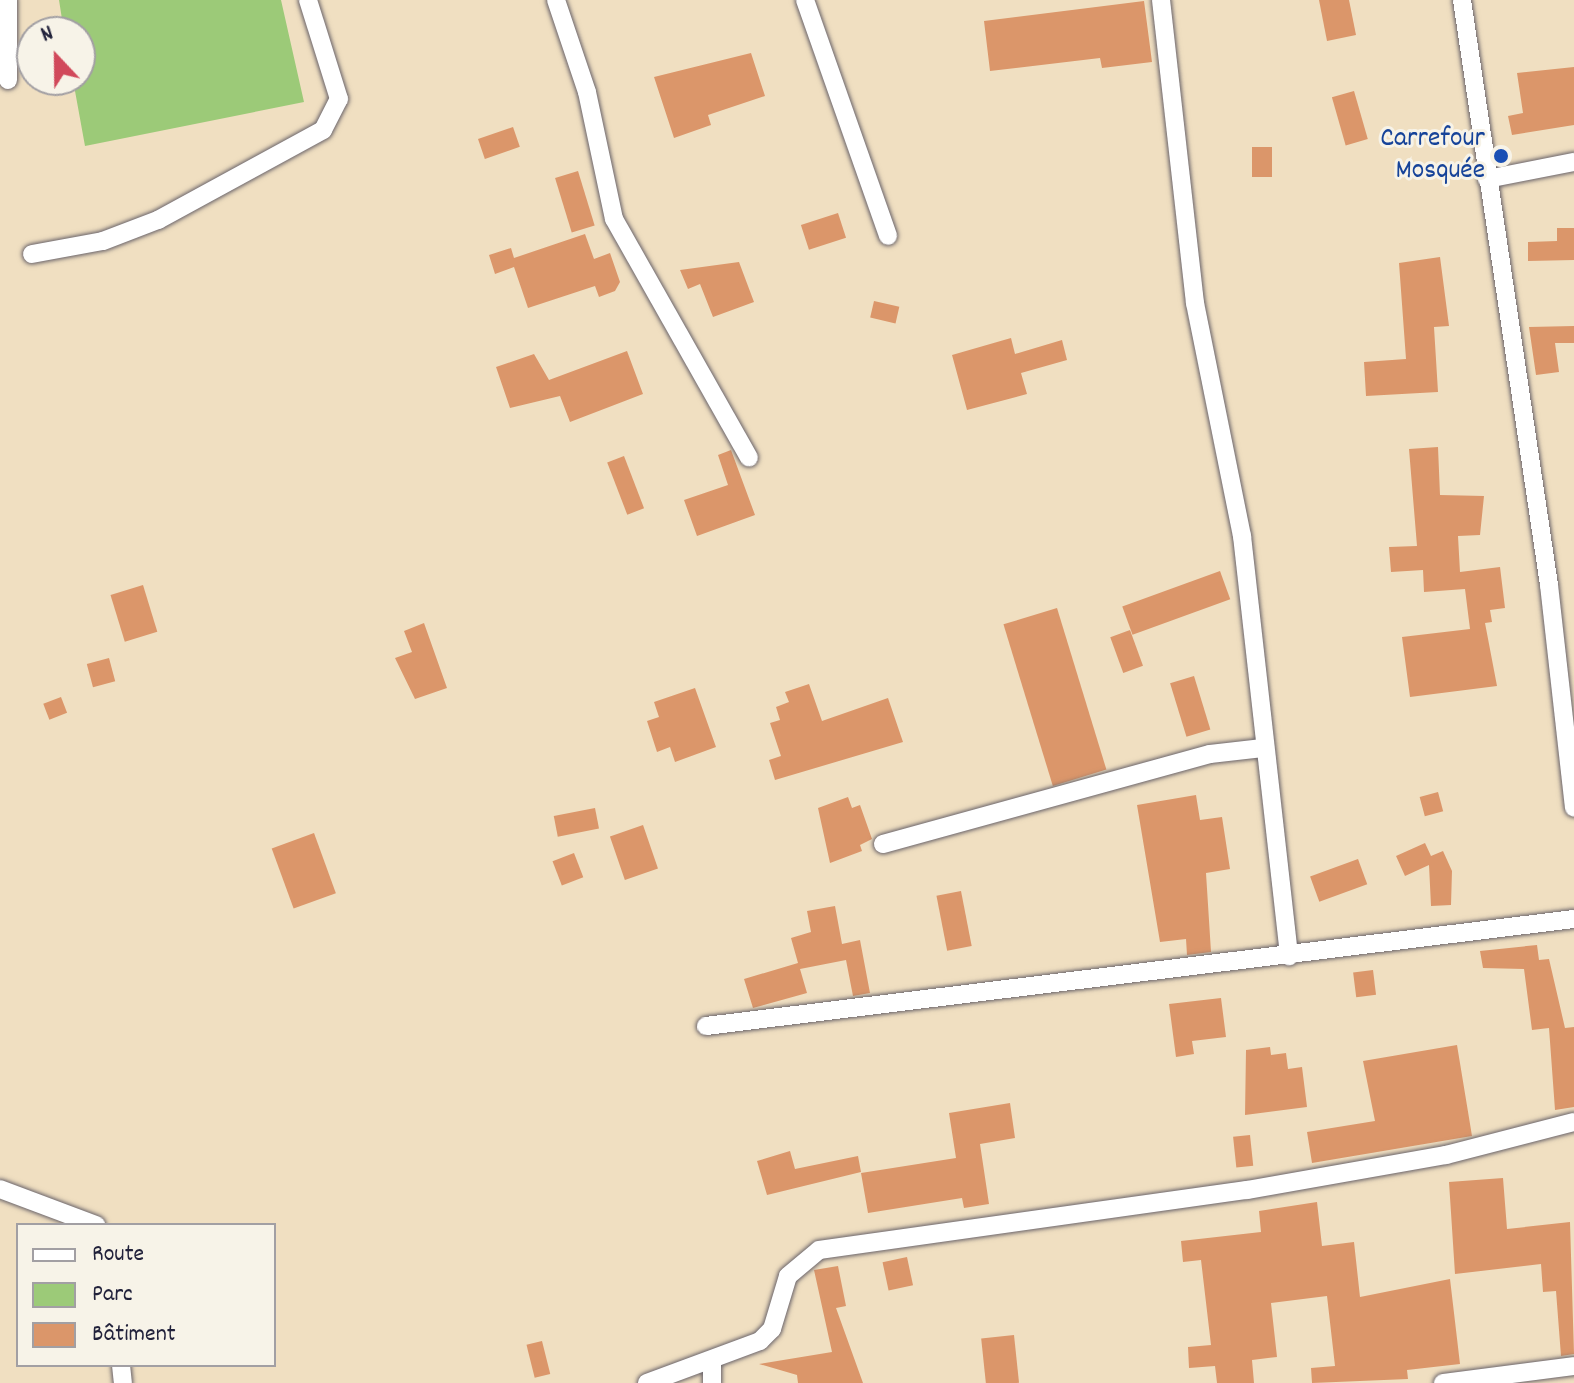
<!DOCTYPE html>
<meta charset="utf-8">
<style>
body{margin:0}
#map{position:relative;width:1574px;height:1383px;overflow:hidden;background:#f0dfc1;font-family:Dekko,sans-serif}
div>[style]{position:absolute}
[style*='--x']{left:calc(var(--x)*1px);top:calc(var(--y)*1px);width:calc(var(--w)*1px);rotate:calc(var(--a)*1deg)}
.green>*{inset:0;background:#9cca78}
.building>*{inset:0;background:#db966a;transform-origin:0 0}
.roads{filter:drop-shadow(0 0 2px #6a646a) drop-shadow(0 0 2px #6a646a)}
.street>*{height:18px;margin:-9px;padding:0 9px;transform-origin:9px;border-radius:9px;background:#fff}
.dots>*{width:22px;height:22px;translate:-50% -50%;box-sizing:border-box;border:4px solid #f7f3e8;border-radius:50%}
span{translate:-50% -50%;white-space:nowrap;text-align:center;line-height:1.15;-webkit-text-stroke:6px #f7f3e8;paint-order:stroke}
.transit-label{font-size:28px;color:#164399}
.right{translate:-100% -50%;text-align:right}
.legend{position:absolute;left:16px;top:1223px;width:260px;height:144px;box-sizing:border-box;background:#f7f3e8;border:2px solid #a29fa3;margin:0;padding:10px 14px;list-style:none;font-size:24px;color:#22223b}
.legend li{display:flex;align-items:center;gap:16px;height:40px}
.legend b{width:40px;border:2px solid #a29fa3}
.north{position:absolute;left:16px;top:16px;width:80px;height:80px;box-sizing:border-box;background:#f7f3e8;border:2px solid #a29fa3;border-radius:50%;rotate:338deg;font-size:22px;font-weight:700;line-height:32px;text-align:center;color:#22223b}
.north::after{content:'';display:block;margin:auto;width:28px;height:36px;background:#d1495b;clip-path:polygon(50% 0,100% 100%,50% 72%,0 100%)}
</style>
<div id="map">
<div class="green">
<div style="clip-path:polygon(59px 0,281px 0,304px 102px,85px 146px,73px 80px,80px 80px,80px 32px,64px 32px)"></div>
</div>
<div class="building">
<div style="clip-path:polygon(1319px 0,1349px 0,1356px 35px,1327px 41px)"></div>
<div style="clip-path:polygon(1144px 1px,1152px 62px,1102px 68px,1100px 58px,990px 71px,984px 21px)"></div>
<div style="clip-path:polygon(751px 53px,765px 96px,708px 115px,711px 125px,674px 138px,654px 77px)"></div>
<div style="clip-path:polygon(1574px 67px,1574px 125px,1512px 135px,1508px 116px,1523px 113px,1517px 73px)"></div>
<div style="left:1354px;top:91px;width:50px;height:23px;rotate:74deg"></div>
<div style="left:513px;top:127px;width:21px;height:37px;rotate:71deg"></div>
<div style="left:1252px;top:147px;width:20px;height:30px"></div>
<div style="left:578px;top:171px;width:57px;height:24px;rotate:73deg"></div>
<div style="left:838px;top:213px;width:26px;height:39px;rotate:72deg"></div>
<div style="clip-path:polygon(1557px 228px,1574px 228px,1574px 260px,1528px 261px,1528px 242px,1557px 241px)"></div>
<div style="clip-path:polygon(585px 234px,594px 259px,610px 253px,620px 282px,615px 291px,599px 297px,595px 286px,528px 308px,514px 267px,495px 274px,489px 255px,511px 248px,514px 258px)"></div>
<div style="clip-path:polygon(1440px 257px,1449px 326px,1434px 327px,1438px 392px,1366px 396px,1364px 362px,1406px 359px,1399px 263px)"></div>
<div style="clip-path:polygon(739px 262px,754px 302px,713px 317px,700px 284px,688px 289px,680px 270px)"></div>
<div style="left:874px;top:301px;width:26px;height:17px;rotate:13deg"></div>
<div style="clip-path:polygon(1574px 326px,1574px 343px,1555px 343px,1559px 372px,1536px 375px,1529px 327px)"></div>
<div style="clip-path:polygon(1011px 338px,1015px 354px,1062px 340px,1067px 360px,1021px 373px,1027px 394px,967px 410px,952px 355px)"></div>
<div style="clip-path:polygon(627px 351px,643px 394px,570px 422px,560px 396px,510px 408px,496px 367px,534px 354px,549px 380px)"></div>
<div style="clip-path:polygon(1438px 447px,1440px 495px,1484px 496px,1480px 535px,1458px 536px,1460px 572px,1500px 567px,1505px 608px,1490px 610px,1492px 622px,1485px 623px,1497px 686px,1410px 697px,1402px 637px,1470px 629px,1465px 589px,1424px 592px,1423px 570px,1391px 572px,1389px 547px,1417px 546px,1409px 449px)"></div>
<div style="clip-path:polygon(731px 450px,755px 515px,697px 536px,684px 500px,728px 485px,718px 455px)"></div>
<div style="left:624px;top:456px;width:56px;height:18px;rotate:69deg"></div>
<div style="left:1220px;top:571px;width:30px;height:104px;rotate:70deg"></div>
<div style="left:143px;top:585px;width:49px;height:34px;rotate:73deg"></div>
<div style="left:1057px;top:608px;width:169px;height:56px;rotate:73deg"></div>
<div style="clip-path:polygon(424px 623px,447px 688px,415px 699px,395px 658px,412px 652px,404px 631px)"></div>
<div style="left:1130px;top:630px;width:38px;height:21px;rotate:70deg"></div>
<div style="left:109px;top:658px;width:24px;height:23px;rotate:75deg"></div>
<div style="left:1194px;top:676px;width:56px;height:25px;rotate:73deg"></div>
<div style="clip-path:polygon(809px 684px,822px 721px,888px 698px,903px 742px,775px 780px,769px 760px,781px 756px,770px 723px,780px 720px,776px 707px,789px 702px,785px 692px)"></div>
<div style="clip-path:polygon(695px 688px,716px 747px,675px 762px,670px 747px,657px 752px,647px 721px,659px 717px,654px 702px)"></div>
<div style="left:61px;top:697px;width:17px;height:19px;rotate:69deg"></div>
<div style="left:1438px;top:792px;width:20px;height:19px;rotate:75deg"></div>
<div style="clip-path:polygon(1196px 795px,1200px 820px,1222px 817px,1230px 869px,1206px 873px,1211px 952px,1187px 955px,1186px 939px,1160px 942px,1137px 805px)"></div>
<div style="clip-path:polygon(848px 797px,852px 808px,860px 805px,872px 839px,860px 845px,862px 851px,830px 863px,818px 808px)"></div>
<div style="left:595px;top:808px;width:21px;height:42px;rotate:79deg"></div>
<div style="left:643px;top:825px;width:46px;height:35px;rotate:71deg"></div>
<div style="left:314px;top:833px;width:64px;height:45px;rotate:70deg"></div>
<div style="clip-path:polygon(1425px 843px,1431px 856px,1443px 851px,1452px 871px,1451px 905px,1431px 906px,1429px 865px,1405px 876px,1396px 856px)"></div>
<div style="left:574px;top:853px;width:26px;height:23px;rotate:69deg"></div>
<div style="left:1358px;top:859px;width:27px;height:51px;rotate:70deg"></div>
<div style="left:961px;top:891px;width:56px;height:25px;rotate:79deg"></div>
<div style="clip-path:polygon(835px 906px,842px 944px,860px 940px,870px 993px,853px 996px,846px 960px,800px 969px,807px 993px,753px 1008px,744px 979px,798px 963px,791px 938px,811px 932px,807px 911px)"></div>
<div style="clip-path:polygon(1537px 945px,1539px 960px,1549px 959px,1565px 1028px,1574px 1027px,1574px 1107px,1555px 1110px,1549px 1028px,1532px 1030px,1524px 969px,1483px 968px,1480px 951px)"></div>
<div style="left:1373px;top:970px;width:25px;height:20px;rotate:83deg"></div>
<div style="clip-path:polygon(1221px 998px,1226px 1037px,1192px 1041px,1194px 1054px,1176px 1057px,1169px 1004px)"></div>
<div style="clip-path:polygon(1457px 1045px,1472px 1136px,1312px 1163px,1307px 1132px,1375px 1121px,1363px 1061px)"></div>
<div style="clip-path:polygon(1270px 1047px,1271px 1055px,1286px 1053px,1288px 1069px,1302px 1067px,1307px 1107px,1245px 1115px,1246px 1050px)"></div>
<div style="clip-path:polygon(1010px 1103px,1015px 1138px,980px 1144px,989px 1204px,964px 1208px,962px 1198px,868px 1213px,861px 1173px,956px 1158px,949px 1113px)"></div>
<div style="left:1250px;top:1135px;width:31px;height:17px;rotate:84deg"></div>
<div style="clip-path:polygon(790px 1151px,795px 1169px,858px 1156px,861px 1172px,767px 1195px,757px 1161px)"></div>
<div style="clip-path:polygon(1503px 1178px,1507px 1229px,1570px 1222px,1574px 1354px,1561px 1356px,1556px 1291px,1543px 1292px,1541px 1264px,1455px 1274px,1449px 1182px)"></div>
<div style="clip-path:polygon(1317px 1202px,1322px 1246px,1354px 1242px,1360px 1297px,1450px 1279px,1460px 1364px,1407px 1370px,1408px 1379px,1312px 1383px,1311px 1368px,1335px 1366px,1327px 1296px,1271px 1303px,1277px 1357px,1252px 1360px,1254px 1383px,1217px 1383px,1215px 1366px,1189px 1368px,1188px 1347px,1211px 1345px,1201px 1260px,1183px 1262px,1181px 1241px,1261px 1232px,1259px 1211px)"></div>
<div style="left:907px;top:1257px;width:29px;height:25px;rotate:78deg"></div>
<div style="clip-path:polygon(838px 1266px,846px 1306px,836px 1308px,863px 1383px,798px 1383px,797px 1375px,759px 1364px,832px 1352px,814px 1270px)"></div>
<div style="left:1014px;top:1335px;width:48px;height:33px;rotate:84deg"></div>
<div style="left:542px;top:1341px;width:34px;height:16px;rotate:76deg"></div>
</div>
<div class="roads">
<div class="street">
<div style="--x:556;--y:0;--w:97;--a:71.4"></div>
<div style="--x:587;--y:92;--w:130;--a:78"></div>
<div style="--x:614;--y:219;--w:274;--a:60.5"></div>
<div style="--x:805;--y:0;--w:250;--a:70.6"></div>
<div style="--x:1161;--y:0;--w:305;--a:83.6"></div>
<div style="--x:1195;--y:303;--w:238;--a:78.6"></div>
<div style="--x:1242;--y:536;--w:423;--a:83.6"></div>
<div style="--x:1462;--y:0;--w:591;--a:81.54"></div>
<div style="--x:1549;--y:585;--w:224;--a:83.6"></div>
<div style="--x:8;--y:80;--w:80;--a:-90"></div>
<div style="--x:1487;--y:179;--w:89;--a:-11.1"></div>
<div style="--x:32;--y:254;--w:72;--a:-10.4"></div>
<div style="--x:103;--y:241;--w:59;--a:-20.9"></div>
<div style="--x:158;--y:220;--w:188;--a:-28.6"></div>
<div style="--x:323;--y:130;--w:35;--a:-63"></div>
<div style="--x:339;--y:99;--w:104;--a:-107.4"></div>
<div style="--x:883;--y:844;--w:339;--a:-15.4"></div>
<div style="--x:1210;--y:754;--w:53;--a:-6.5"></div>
<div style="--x:706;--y:1026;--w:875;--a:-7.03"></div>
<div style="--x:0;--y:1189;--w:103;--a:20.6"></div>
<div style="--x:712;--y:1361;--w:22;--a:90"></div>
<div style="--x:121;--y:1365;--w:18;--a:84"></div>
<div style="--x:647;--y:1383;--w:121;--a:-20.4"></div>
<div style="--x:760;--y:1341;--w:17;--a:-45"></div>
<div style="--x:772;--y:1329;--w:55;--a:-73.2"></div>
<div style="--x:788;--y:1276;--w:40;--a:-40"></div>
<div style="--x:819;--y:1250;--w:432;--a:-8"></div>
<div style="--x:1247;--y:1190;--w:202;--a:-10"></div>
<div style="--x:1446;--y:1155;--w:132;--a:-14.5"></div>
<div style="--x:1443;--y:1383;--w:132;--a:-7.4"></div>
</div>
</div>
<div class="dots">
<div style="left:1501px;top:156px;background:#1a4fb4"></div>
</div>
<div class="transit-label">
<span class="right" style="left:1485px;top:156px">Carrefour<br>Mosquée</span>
</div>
<ul class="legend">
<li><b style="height:10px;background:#fff"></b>Route</li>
<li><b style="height:22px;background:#9cca78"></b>Parc</li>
<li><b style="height:22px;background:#db966a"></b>Bâtiment</li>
</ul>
<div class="north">N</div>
</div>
